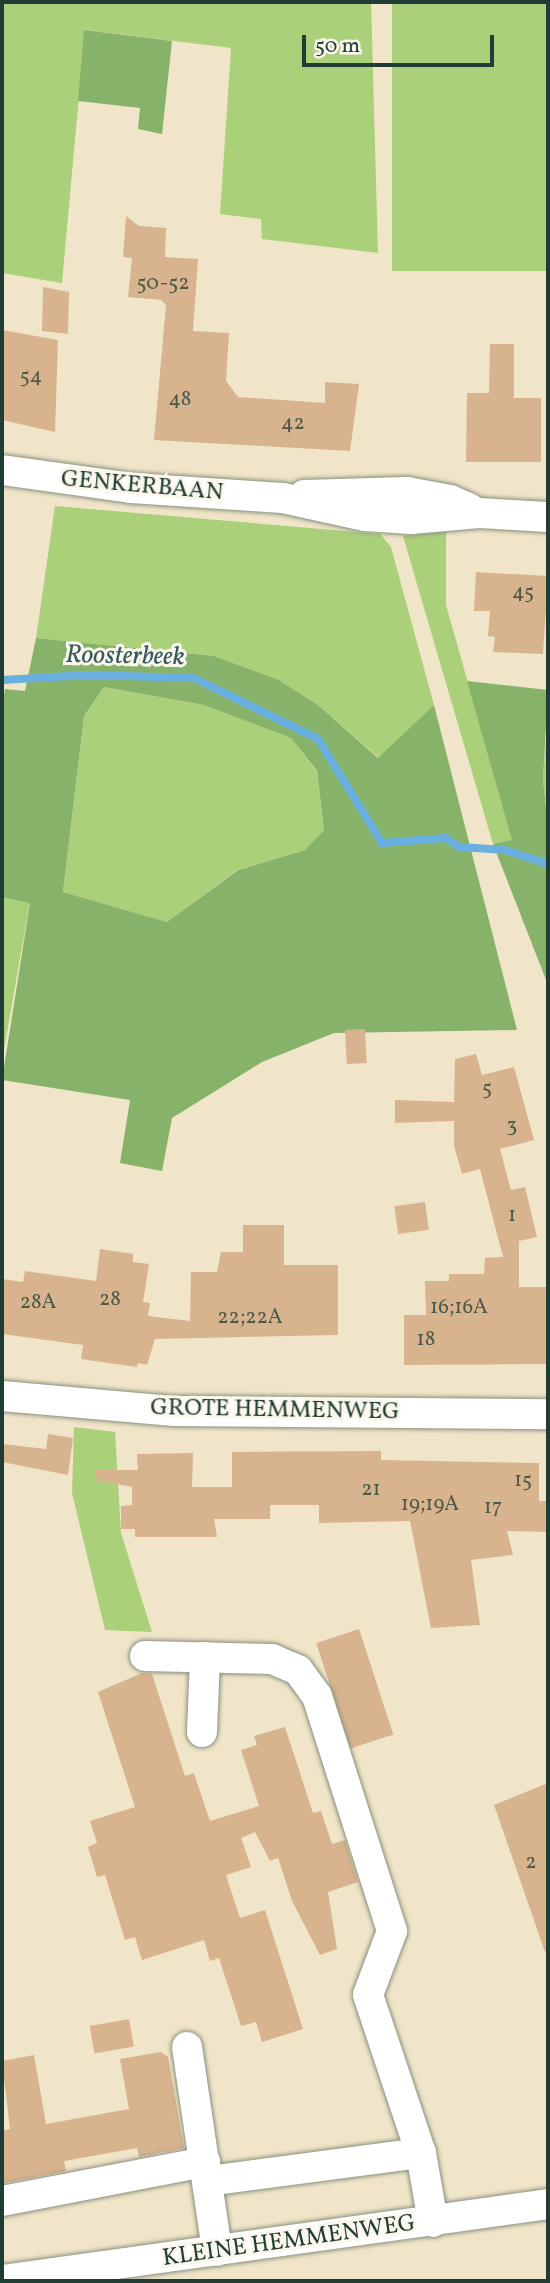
<!DOCTYPE html>
<style>
body{margin:0}
#map{position:relative;width:550px;height:2283px;overflow:hidden;background:#f1e5c9;font-family:Vollkorn,serif}
div>[style]{position:absolute}
[style*='--x']{left:calc(var(--x)*1px);top:calc(var(--y)*1px);width:calc(var(--w)*1px);rotate:calc(var(--a)*1deg)}
.green>*{inset:0;background:#aad07a;transform-origin:0 0}
.forest>*{inset:0;background:#87b26a}
.stream>*{height:8px;margin:-4px;padding:0 4px;transform-origin:4px;border-radius:4px;background:#69b0e0}
.building>*{inset:0;background:#d7b38e;transform-origin:0 0}
.roads{filter:drop-shadow(0 0 2px #88917e) drop-shadow(0 0 2px #88917e)}
.minor>*{height:30px;margin:-15px;padding:0 15px;transform-origin:15px;border-radius:15px;background:#fff}
span{translate:-50% -50%;white-space:nowrap;text-align:center;line-height:1.15;-webkit-text-stroke:6px #fbf7ec;paint-order:stroke}
.number-label{font-size:21px;color:#4d5a4a}
.number-label span{-webkit-text-stroke-width:0}
.street-label{font-size:24px;color:#1f3d34}
.water-label{font-size:26px;color:#325a5f;font-style:italic}
.frame{position:absolute;inset:0;border:4px solid #1f3d34;pointer-events:none}
.scale{position:absolute;left:302px;top:35px;width:192px;height:32px;box-sizing:border-box;border:4px solid #1f3d34;border-top:0;padding-left:9px;font-size:21px;line-height:24px;white-space:nowrap;color:#1f3d34;-webkit-text-stroke:5px #fbf7ec;paint-order:stroke}
</style>
<div id="map">
<div class="green">
<div style="clip-path:polygon(2px 2px,371px 2px,378px 253px,262px 239px,261px 219px,220px 214px,231px 48px,85px 30px,62px 283px,2px 273px)"></div>
<div style="left:392px;top:2px;width:156px;height:269px"></div>
<div style="clip-path:polygon(55px 506px,380px 534px,391px 547px,434px 705px,379px 758px,318px 705px,279px 680px,214px 656px,36px 638px)"></div>
<div style="clip-path:polygon(446px 532px,446px 605px,513px 841px,493px 844px,403px 536px)"></div>
<div style="clip-path:polygon(104px 687px,204px 705px,291px 738px,317px 772px,324px 830px,305px 850px,237px 870px,167px 922px,63px 892px,84px 716px)"></div>
<div style="clip-path:polygon(548px 710px,548px 826px,543px 780px)"></div>
<div style="clip-path:polygon(2px 897px,30px 902px,2px 1061px)"></div>
<div style="clip-path:polygon(74px 1427px,115px 1432px,121px 1533px,152px 1632px,105px 1630px,72px 1493px)"></div>
</div>
<div class="forest">
<div style="clip-path:polygon(84px 30px,172px 41px,162px 134px,138px 129px,140px 108px,78px 101px)"></div>
<div style="clip-path:polygon(evenodd,36px 638px,214px 656px,279px 680px,318px 705px,378px 758px,434px 705px,517px 1030px,334px 1033px,262px 1062px,172px 1118px,162px 1171px,120px 1163px,130px 1100px,2px 1080px,30px 903px,2px 897px,2px 707px,5px 689px,25px 691px,36px 638px,104px 687px,204px 705px,291px 738px,317px 771px,324px 830px,305px 850px,238px 870px,167px 922px,63px 892px,84px 716px,104px 687px)"></div>
<div style="clip-path:polygon(467px 681px,548px 690px,543px 780px,548px 826px,548px 985px,493px 844px,512px 840px)"></div>
</div>
<div class="stream">
<div style="--x:2;--y:680;--w:85;--a:-3.4"></div>
<div style="--x:87;--y:675;--w:107;--a:1.6"></div>
<div style="--x:194;--y:678;--w:138;--a:26.2"></div>
<div style="--x:318;--y:739;--w:122;--a:58.4"></div>
<div style="--x:382;--y:843;--w:64;--a:-4.5"></div>
<div style="--x:446;--y:838;--w:16;--a:35"></div>
<div style="--x:459;--y:847;--w:46;--a:3.7"></div>
<div style="--x:505;--y:850;--w:45;--a:18"></div>
</div>
<div class="building">
<div style="clip-path:polygon(126px 216px,139px 226px,166px 228px,165px 257px,198px 259px,193px 331px,229px 333px,226px 381px,238px 397px,325px 403px,325px 382px,359px 384px,350px 451px,154px 440px,166px 305px,161px 300px,128px 297px,132px 258px,123px 257px)"></div>
<div style="clip-path:polygon(43px 287px,69px 292px,68px 334px,42px 331px)"></div>
<div style="clip-path:polygon(2px 330px,58px 340px,55px 432px,2px 420px)"></div>
<div style="clip-path:polygon(490px 344px,514px 344px,514px 398px,541px 398px,541px 462px,466px 462px,467px 393px,489px 393px)"></div>
<div style="clip-path:polygon(476px 572px,548px 576px,543px 654px,493px 652px,495px 637px,488px 636px,490px 611px,474px 611px)"></div>
<div style="left:365px;top:1029px;width:34px;height:20px;rotate:87deg"></div>
<div style="clip-path:polygon(476px 1054px,482px 1075px,514px 1067px,534px 1140px,500px 1149px,511px 1190px,525px 1187px,537px 1237px,519px 1241px,519px 1287px,548px 1287px,548px 1364px,404px 1365px,404px 1315px,426px 1315px,425px 1281px,449px 1281px,449px 1274px,484px 1274px,485px 1258px,503px 1257px,480px 1169px,462px 1174px,454px 1146px,454px 1121px,395px 1123px,395px 1100px,454px 1102px,455px 1059px)"></div>
<div style="left:425px;top:1202px;width:28px;height:31px;rotate:82deg"></div>
<div style="clip-path:polygon(243px 1225px,284px 1225px,284px 1265px,338px 1265px,338px 1335px,155px 1339px,147px 1365px,138px 1363px,137px 1367px,81px 1359px,83px 1345px,2px 1334px,2px 1279px,23px 1282px,25px 1271px,96px 1281px,100px 1249px,133px 1254px,133px 1262px,149px 1264px,143px 1302px,150px 1303px,148px 1316px,190px 1321px,191px 1272px,217px 1272px,221px 1252px,243px 1252px)"></div>
<div style="clip-path:polygon(48px 1434px,73px 1438px,68px 1475px,2px 1462px,2px 1444px,46px 1449px)"></div>
<div style="clip-path:polygon(381px 1451px,381px 1460px,539px 1463px,539px 1501px,548px 1501px,548px 1532px,507px 1531px,513px 1555px,471px 1560px,480px 1625px,431px 1628px,410px 1521px,319px 1523px,319px 1505px,270px 1505px,270px 1519px,214px 1519px,217px 1537px,135px 1537px,135px 1529px,121px 1529px,121px 1506px,132px 1505px,132px 1487px,95px 1480px,96px 1470px,138px 1470px,137px 1454px,193px 1453px,192px 1487px,232px 1487px,232px 1452px)"></div>
<div style="left:359px;top:1629px;width:111px;height:45px;rotate:72deg"></div>
<div style="clip-path:polygon(142px 1673px,152px 1674px,185px 1776px,194px 1773px,210px 1821px,259px 1806px,241px 1750px,257px 1745px,254px 1736px,285px 1727px,313px 1813px,321px 1811px,332px 1844px,345px 1840px,358px 1882px,328px 1892px,337px 1949px,320px 1955px,292px 1901px,278px 1858px,270px 1861px,255px 1832px,241px 1838px,251px 1867px,226px 1875px,240px 1918px,265px 1910px,303px 2029px,262px 2042px,256px 2022px,241px 2026px,219px 1958px,210px 1961px,204px 1940px,142px 1960px,135px 1937px,125px 1940px,105px 1875px,97px 1877px,88px 1847px,97px 1843px,90px 1821px,135px 1807px,98px 1692px)"></div>
<div style="clip-path:polygon(548px 1783px,548px 1951px,545px 1952px,494px 1805px)"></div>
<div style="left:129px;top:2019px;width:28px;height:40px;rotate:80deg"></div>
<div style="clip-path:polygon(161px 2052px,168px 2057px,184px 2148px,139px 2157px,137px 2148px,64px 2161px,66px 2171px,3px 2183px,2px 2131px,10px 2129px,2px 2061px,34px 2055px,46px 2124px,129px 2109px,120px 2059px)"></div>
</div>
<div class="roads">
<div class="minor">
<div style="--x:2;--y:470;--w:130;--a:7.9"></div>
<div style="--x:131;--y:488;--w:152;--a:3.8"></div>
<div style="--x:283;--y:498;--w:84;--a:12.4"></div>
<div style="--x:365;--y:516;--w:46;--a:3.7"></div>
<div style="--x:411;--y:519;--w:68;--a:-5"></div>
<div style="--x:479;--y:513;--w:69;--a:3.3"></div>
<div style="--x:304;--y:495;--w:103;--a:-1.7"></div>
<div style="--x:407;--y:492;--w:44;--a:10.5"></div>
<div style="--x:450;--y:500;--w:21;--a:23"></div>
<div style="--x:2;--y:1396;--w:173;--a:5"></div>
<div style="--x:174;--y:1411;--w:374;--a:0.5"></div>
<div style="--x:145;--y:1656;--w:127;--a:1.4"></div>
<div style="--x:272;--y:1659;--w:28;--a:23"></div>
<div style="--x:298;--y:1670;--w:32;--a:54"></div>
<div style="--x:317;--y:1696;--w:247;--a:72.3"></div>
<div style="--x:392;--y:1931;--w:68;--a:110.6"></div>
<div style="--x:368;--y:1995;--w:167;--a:71.5"></div>
<div style="--x:421;--y:2153;--w:70;--a:80.1"></div>
<div style="--x:202;--y:1732;--w:75;--a:-87.7"></div>
<div style="--x:187;--y:2047;--w:206;--a:81.6"></div>
<div style="--x:208;--y:2181;--w:215;--a:-7.5"></div>
<div style="--x:2;--y:2201;--w:207;--a:-10.9"></div>
<div style="--x:2;--y:2280;--w:551;--a:-7.92"></div>
</div>
</div>
<div class="number-label">
<span style="left:163px;top:284px">50-52</span>
<span style="left:31px;top:377px">54</span>
<span style="left:180px;top:400px">48</span>
<span style="left:293px;top:424px">42</span>
<span style="left:523px;top:593px">45</span>
<span style="left:487px;top:1089px">5</span>
<span style="left:512px;top:1126px">3</span>
<span style="left:512px;top:1216px">1</span>
<span style="left:110px;top:1300px">28</span>
<span style="left:38px;top:1303px">28A</span>
<span style="left:459px;top:1308px">16;16A</span>
<span style="left:250px;top:1318px">22;22A</span>
<span style="left:426px;top:1340px">18</span>
<span style="left:523px;top:1481px">15</span>
<span style="left:371px;top:1490px">21</span>
<span style="left:430px;top:1505px">19;19A</span>
<span style="left:493px;top:1508px">17</span>
<span style="left:531px;top:1863px">2</span>
</div>
<div class="street-label">
<span style="left:142px;top:487px;rotate:5deg">GENKERBAAN</span>
<span style="left:275px;top:1411px;rotate:1deg">GROTE HEMMENWEG</span>
<span style="left:289px;top:2242px;rotate:-8deg">KLEINE HEMMENWEG</span>
</div>
<div class="water-label">
<span style="left:125px;top:657px;rotate:1deg">Roosterbeek</span>
</div>
<div class="frame"></div>
<div class="scale">50 m</div>
</div>
